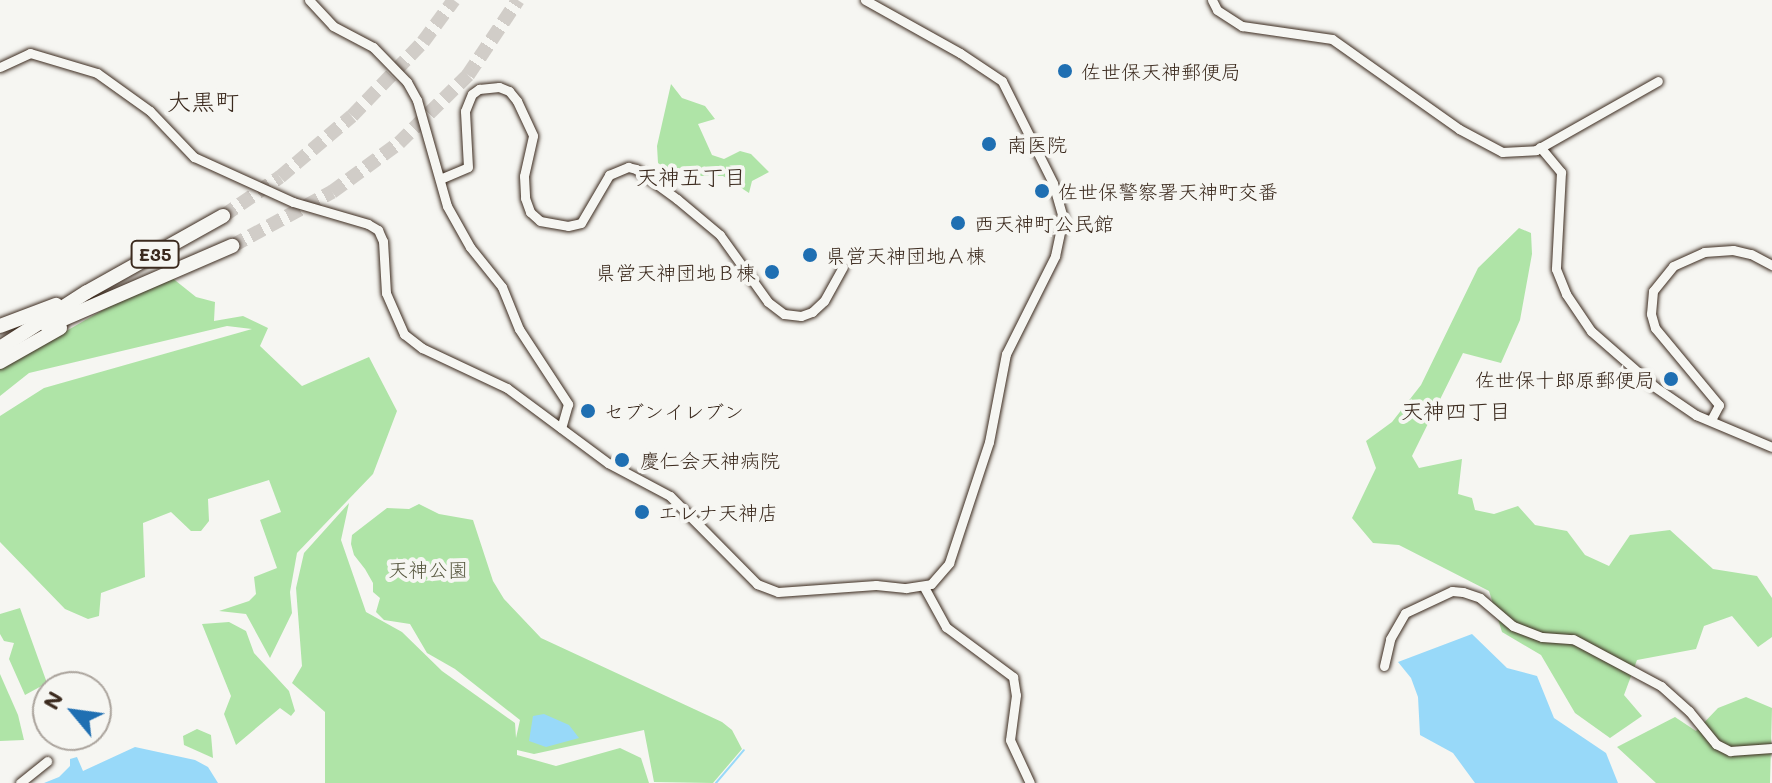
<!DOCTYPE html>
<meta charset="utf-8">
<style>
body{margin:0}
#map{position:relative;width:1772px;height:783px;overflow:hidden;background:#f6f6f2;font-family:Mali,"Klee One",sans-serif}
div>[style]{position:absolute}
[style*='--x']{left:calc(var(--x)*1px);top:calc(var(--y)*1px);width:calc(var(--w)*1px);rotate:calc(var(--a)*1deg)}
.green>*{inset:0;background:#afe4a7}
.water>*{inset:0;background:#98d9f9}
.stream>*{height:2px;margin:-1px;padding:0 1px;transform-origin:1px;border-radius:1px;background:#98d9f9}
.highway-tunnel>*{height:14px;margin-top:-7px;transform-origin:0;background:repeating-linear-gradient(90deg,#d1cdc8 0 14px,transparent 0 21px)}
.roads{filter:drop-shadow(0 0 2px #3b2a1e) drop-shadow(0 0 2px #3b2a1e)}
.minor>*{height:9px;margin:-4.5px;padding:0 4.5px;transform-origin:4.5px;border-radius:4.5px;background:#f6f6f2}
.highway>*{height:14px;margin:-7px;padding:0 7px;transform-origin:7px;border-radius:7px;background:#f6f6f2}
.dots>*{width:22px;height:22px;translate:-50% -50%;box-sizing:border-box;border:4px solid #f6f6f2;border-radius:50%}
span{translate:-50% -50%;white-space:nowrap;text-align:center;line-height:1.15;-webkit-text-stroke:8px #f6f6f2;paint-order:stroke}
.shield-label span{padding:2px 6px;background:#f6f6f2;border:2px solid;border-radius:6px;-webkit-text-stroke-width:0}
.shield-label{font-size:18px;color:#3b2a1e;font-weight:700}
.poi-label{font-size:20px;color:#3b2a1e}
.left{translate:0 -50%;text-align:left}
.right{translate:-100% -50%;text-align:right}
.park-label{font-size:20px;color:#585840}
.neighbourhood-label{font-size:22px;color:#3b2a1e}
.quarter-label{font-size:24px;color:#3b2a1e}
.north{position:absolute;left:32px;top:671px;width:80px;height:80px;box-sizing:border-box;background:#f6f6f2;border:2px solid #aba49d;border-radius:50%;rotate:299deg;font-size:22px;font-weight:700;line-height:32px;text-align:center;color:#3b2a1e}
.north::after{content:'';display:block;margin:auto;width:28px;height:36px;background:#1f6fb2;clip-path:polygon(50% 0,100% 100%,50% 72%,0 100%)}
</style>
<div id="map">
<div class="green">
<div style="clip-path:polygon(671px 84px,682px 98px,705px 106px,715px 119px,698px 124px,712px 155px,724px 159px,740px 151px,751px 154px,769px 172px,752px 181px,749px 193px,723px 176px,686px 176px,670px 183px,668px 170px,658px 163px,657px 146px)"></div>
<div style="clip-path:polygon(1519px 228px,1531px 233px,1532px 254px,1520px 320px,1501px 363px,1463px 353px,1412px 456px,1419px 468px,1462px 459px,1458px 494px,1472px 498px,1475px 510px,1494px 514px,1518px 506px,1535px 525px,1567px 531px,1585px 555px,1609px 566px,1630px 535px,1670px 530px,1713px 569px,1757px 576px,1772px 598px,1772px 637px,1758px 647px,1732px 616px,1704px 626px,1696px 649px,1637px 660px,1624px 695px,1642px 716px,1610px 738px,1575px 713px,1541px 655px,1502px 632px,1489px 591px,1399px 545px,1373px 543px,1352px 518px,1376px 468px,1366px 441px,1392px 422px,1421px 385px,1478px 268px)"></div>
<div style="clip-path:polygon(171px 277px,196px 297px,215px 302px,214px 321px,243px 316px,268px 328px,260px 346px,302px 386px,369px 357px,397px 411px,373px 474px,297px 553px,290px 592px,292px 613px,270px 658px,246px 614px,219px 611px,249px 601px,256px 594px,254px 577px,277px 568px,260px 520px,281px 512px,269px 480px,208px 499px,209px 521px,201px 531px,191px 531px,171px 512px,143px 523px,145px 577px,101px 593px,99px 616px,88px 619px,65px 609px,0 542px,0 416px,44px 388px,252px 329px,227px 326px,29px 373px,0 396px,0 369px,122px 299px)"></div>
<div style="clip-path:polygon(349px 503px,341px 540px,366px 612px,402px 632px,442px 671px,515px 723px,516px 738px,520px 720px,455px 669px,427px 653px,410px 624px,384px 620px,376px 612px,380px 598px,373px 592px,373px 583px,365px 569px,354px 555px,351px 544px,352px 535px,387px 508px,409px 509px,419px 504px,439px 514px,473px 520px,493px 581px,504px 599px,541px 638px,722px 722px,732px 730px,742px 749px,713px 783px,654px 782px,644px 730px,534px 754px,517px 750px,517px 755px,556px 766px,620px 748px,641px 758px,649px 783px,325px 783px,325px 712px,292px 683px,302px 666px,296px 588px,304px 553px)"></div>
<div style="clip-path:polygon(20px 608px,47px 683px,25px 695px,9px 659px,14px 643px,4px 641px,0 634px,0 614px)"></div>
<div style="clip-path:polygon(229px 622px,246px 631px,254px 653px,289px 691px,295px 711px,291px 716px,280px 708px,236px 745px,224px 714px,231px 696px,202px 624px)"></div>
<div style="clip-path:polygon(0 674px,18px 715px,24px 740px,0 741px)"></div>
<div style="clip-path:polygon(1746px 697px,1772px 708px,1770px 783px,1656px 783px,1617px 747px,1675px 717px,1696px 731px,1718px 708px)"></div>
<div style="clip-path:polygon(197px 729px,211px 735px,213px 758px,184px 745px,183px 736px)"></div>
</div>
<div class="water">
<div style="clip-path:polygon(1472px 634px,1507px 668px,1537px 676px,1554px 718px,1606px 753px,1618px 783px,1475px 783px,1453px 753px,1420px 735px,1418px 697px,1411px 678px,1398px 662px)"></div>
<div style="clip-path:polygon(544px 714px,569px 725px,579px 738px,546px 747px,529px 741px,533px 716px)"></div>
<div style="clip-path:polygon(135px 747px,195px 760px,208px 767px,218px 783px,44px 783px,59px 777px,70px 766px,70px 759px,77px 757px,83px 771px)"></div>
</div>
<div class="stream">
<div style="--x:716;--y:783;--w:43;--a:-49.7"></div>
</div>
<div class="highway-tunnel">
<div style="--x:223;--y:216;--w:69;--a:-34.4"></div>
<div style="--x:280;--y:177;--w:94;--a:-40.3"></div>
<div style="--x:352;--y:116;--w:103;--a:-46.2"></div>
<div style="--x:423;--y:42;--w:52;--a:-53.6"></div>
<div style="--x:232;--y:246;--w:114;--a:-28.4"></div>
<div style="--x:332;--y:192;--w:83;--a:-36.2"></div>
<div style="--x:399;--y:143;--w:97;--a:-44.6"></div>
<div style="--x:468;--y:75;--w:90;--a:-56.3"></div>
</div>
<div class="roads">
<div class="minor">
<div style="--x:309;--y:0;--w:35;--a:47"></div>
<div style="--x:333;--y:26;--w:45;--a:27.7"></div>
<div style="--x:373;--y:47;--w:49;--a:45.8"></div>
<div style="--x:407;--y:82;--w:21;--a:61"></div>
<div style="--x:417;--y:100;--w:110;--a:74.2"></div>
<div style="--x:447;--y:206;--w:47;--a:60.7"></div>
<div style="--x:470;--y:247;--w:51;--a:51.3"></div>
<div style="--x:502;--y:287;--w:45;--a:68"></div>
<div style="--x:519;--y:329;--w:90;--a:56.8"></div>
<div style="--x:568;--y:404;--w:25;--a:106"></div>
<div style="--x:1212;--y:0;--w:11;--a:63"></div>
<div style="--x:1217;--y:10;--w:30;--a:33"></div>
<div style="--x:1242;--y:26;--w:91;--a:8.2"></div>
<div style="--x:1332;--y:39;--w:156;--a:35.3"></div>
<div style="--x:1459;--y:129;--w:49;--a:28.1"></div>
<div style="--x:1502;--y:152;--w:34;--a:-3"></div>
<div style="--x:1536;--y:150;--w:140;--a:-29.5"></div>
<div style="--x:0;--y:67;--w:33;--a:-25"></div>
<div style="--x:30;--y:53;--w:70;--a:16.6"></div>
<div style="--x:97;--y:73;--w:65;--a:35.6"></div>
<div style="--x:150;--y:111;--w:64;--a:46.3"></div>
<div style="--x:194;--y:157;--w:109;--a:24.4"></div>
<div style="--x:293;--y:202;--w:78;--a:16.3"></div>
<div style="--x:368;--y:224;--w:12;--a:31"></div>
<div style="--x:378;--y:230;--w:12;--a:66"></div>
<div style="--x:383;--y:241;--w:52;--a:86.7"></div>
<div style="--x:386;--y:293;--w:45;--a:66.3"></div>
<div style="--x:404;--y:334;--w:23;--a:38"></div>
<div style="--x:422;--y:348;--w:94;--a:25.2"></div>
<div style="--x:507;--y:388;--w:126;--a:36.6"></div>
<div style="--x:608;--y:463;--w:70;--a:28"></div>
<div style="--x:670;--y:496;--w:124;--a:45.3"></div>
<div style="--x:757;--y:584;--w:22;--a:21"></div>
<div style="--x:778;--y:592;--w:98;--a:-4.1"></div>
<div style="--x:876;--y:585;--w:30;--a:6"></div>
<div style="--x:906;--y:588;--w:25;--a:-9"></div>
<div style="--x:931;--y:584;--w:28;--a:-49"></div>
<div style="--x:949;--y:563;--w:127;--a:-71.7"></div>
<div style="--x:989;--y:442;--w:90;--a:-79.1"></div>
<div style="--x:1006;--y:354;--w:110;--a:-63.4"></div>
<div style="--x:1055;--y:256;--w:39;--a:-78"></div>
<div style="--x:1063;--y:218;--w:36;--a:-106"></div>
<div style="--x:1053;--y:183;--w:114;--a:-116.6"></div>
<div style="--x:1002;--y:81;--w:50;--a:-146.3"></div>
<div style="--x:960;--y:53;--w:109;--a:-150.8"></div>
<div style="--x:1540;--y:147;--w:33;--a:50"></div>
<div style="--x:1561;--y:172;--w:97;--a:93"></div>
<div style="--x:1556;--y:269;--w:27;--a:68"></div>
<div style="--x:1566;--y:294;--w:45;--a:56"></div>
<div style="--x:1591;--y:331;--w:85;--a:41.2"></div>
<div style="--x:1655;--y:387;--w:50;--a:34.3"></div>
<div style="--x:1696;--y:415;--w:82;--a:22.8"></div>
<div style="--x:440;--y:179;--w:30;--a:-23"></div>
<div style="--x:468;--y:167;--w:56;--a:-93.1"></div>
<div style="--x:465;--y:111;--w:18;--a:-68"></div>
<div style="--x:472;--y:94;--w:9;--a:-36"></div>
<div style="--x:479;--y:89;--w:20;--a:-6"></div>
<div style="--x:499;--y:87;--w:11;--a:22"></div>
<div style="--x:509;--y:91;--w:13;--a:51"></div>
<div style="--x:517;--y:101;--w:38;--a:65"></div>
<div style="--x:533;--y:136;--w:41;--a:102.7"></div>
<div style="--x:524;--y:176;--w:22;--a:87"></div>
<div style="--x:525;--y:198;--w:15;--a:70"></div>
<div style="--x:530;--y:212;--w:13;--a:42"></div>
<div style="--x:540;--y:221;--w:28;--a:10"></div>
<div style="--x:568;--y:226;--w:13;--a:-13"></div>
<div style="--x:581;--y:223;--w:56;--a:-59.7"></div>
<div style="--x:609;--y:175;--w:21;--a:-23"></div>
<div style="--x:628;--y:167;--w:8;--a:14"></div>
<div style="--x:636;--y:169;--w:51;--a:36.2"></div>
<div style="--x:677;--y:199;--w:56;--a:39.9"></div>
<div style="--x:720;--y:235;--w:82;--a:54.4"></div>
<div style="--x:768;--y:302;--w:20;--a:37"></div>
<div style="--x:784;--y:314;--w:17;--a:7"></div>
<div style="--x:801;--y:316;--w:12;--a:-20"></div>
<div style="--x:812;--y:312;--w:16;--a:-43"></div>
<div style="--x:824;--y:301;--w:39;--a:-61"></div>
<div style="--x:1711;--y:420;--w:17;--a:-62"></div>
<div style="--x:1719;--y:405;--w:100;--a:-129.7"></div>
<div style="--x:1655;--y:328;--w:15;--a:-106"></div>
<div style="--x:1651;--y:314;--w:23;--a:-85"></div>
<div style="--x:1653;--y:291;--w:32;--a:-51"></div>
<div style="--x:1673;--y:266;--w:34;--a:-24"></div>
<div style="--x:1704;--y:252;--w:29;--a:-4"></div>
<div style="--x:1733;--y:250;--w:18;--a:13"></div>
<div style="--x:1751;--y:254;--w:24;--a:28"></div>
<div style="--x:924;--y:587;--w:46;--a:61.2"></div>
<div style="--x:946;--y:627;--w:84;--a:36.7"></div>
<div style="--x:1013;--y:677;--w:18;--a:81"></div>
<div style="--x:1016;--y:695;--w:45;--a:97.6"></div>
<div style="--x:1010;--y:740;--w:47;--a:65.1"></div>
<div style="--x:1384;--y:666;--w:28;--a:-77"></div>
<div style="--x:1390;--y:639;--w:30;--a:-60"></div>
<div style="--x:1405;--y:613;--w:52;--a:-25.1"></div>
<div style="--x:1452;--y:591;--w:11;--a:5"></div>
<div style="--x:1463;--y:592;--w:18;--a:19"></div>
<div style="--x:1480;--y:598;--w:43;--a:40.3"></div>
<div style="--x:1513;--y:626;--w:31;--a:21"></div>
<div style="--x:1542;--y:637;--w:31;--a:4"></div>
<div style="--x:1573;--y:639;--w:100;--a:28.1"></div>
<div style="--x:1661;--y:686;--w:38;--a:42"></div>
<div style="--x:1689;--y:711;--w:43;--a:50.7"></div>
<div style="--x:1716;--y:744;--w:16;--a:27"></div>
<div style="--x:1730;--y:751;--w:42;--a:-4.1"></div>
<div style="--x:20;--y:783;--w:35;--a:-39"></div>
</div>
<div class="highway">
<div style="--x:0;--y:326;--w:60;--a:-20.6"></div>
<div style="--x:47;--y:326;--w:202;--a:-23.4"></div>
<div style="--x:0;--y:348;--w:103;--a:-32.8"></div>
<div style="--x:87;--y:292;--w:156;--a:-29.2"></div>
<div style="--x:0;--y:362;--w:69;--a:-29.5"></div>
</div>
</div>
<div class="dots">
<div style="left:1065px;top:71px;background:#1f6fb2"></div>
<div style="left:989px;top:144px;background:#1f6fb2"></div>
<div style="left:1042px;top:191px;background:#1f6fb2"></div>
<div style="left:958px;top:223px;background:#1f6fb2"></div>
<div style="left:810px;top:255px;background:#1f6fb2"></div>
<div style="left:772px;top:272px;background:#1f6fb2"></div>
<div style="left:1671px;top:379px;background:#1f6fb2"></div>
<div style="left:588px;top:411px;background:#1f6fb2"></div>
<div style="left:622px;top:460px;background:#1f6fb2"></div>
<div style="left:642px;top:512px;background:#1f6fb2"></div>
</div>
<div class="shield-label">
<span style="left:155px;top:254px">E35</span>
</div>
<div class="poi-label">
<span class="left" style="left:1081px;top:71px">佐世保天神郵便局</span>
<span class="left" style="left:1007px;top:144px">南医院</span>
<span class="left" style="left:1058px;top:191px">佐世保警察署天神町交番</span>
<span class="left" style="left:974px;top:223px">西天神町公民館</span>
<span class="left" style="left:826px;top:255px">県営天神団地Ａ棟</span>
<span class="right" style="left:756px;top:272px">県営天神団地Ｂ棟</span>
<span class="right" style="left:1655px;top:379px">佐世保十郎原郵便局</span>
<span class="left" style="left:604px;top:411px">セブンイレブン</span>
<span class="left" style="left:640px;top:460px">慶仁会天神病院</span>
<span class="left" style="left:658px;top:512px">エレナ天神店</span>
</div>
<div class="park-label">
<span style="left:428px;top:569px">天神公園</span>
</div>
<div class="neighbourhood-label">
<span style="left:691px;top:177px">天神五丁目</span>
<span style="left:1456px;top:411px">天神四丁目</span>
</div>
<div class="quarter-label">
<span style="left:203px;top:101px">大黒町</span>
</div>
<div class="north">N</div>
</div>
